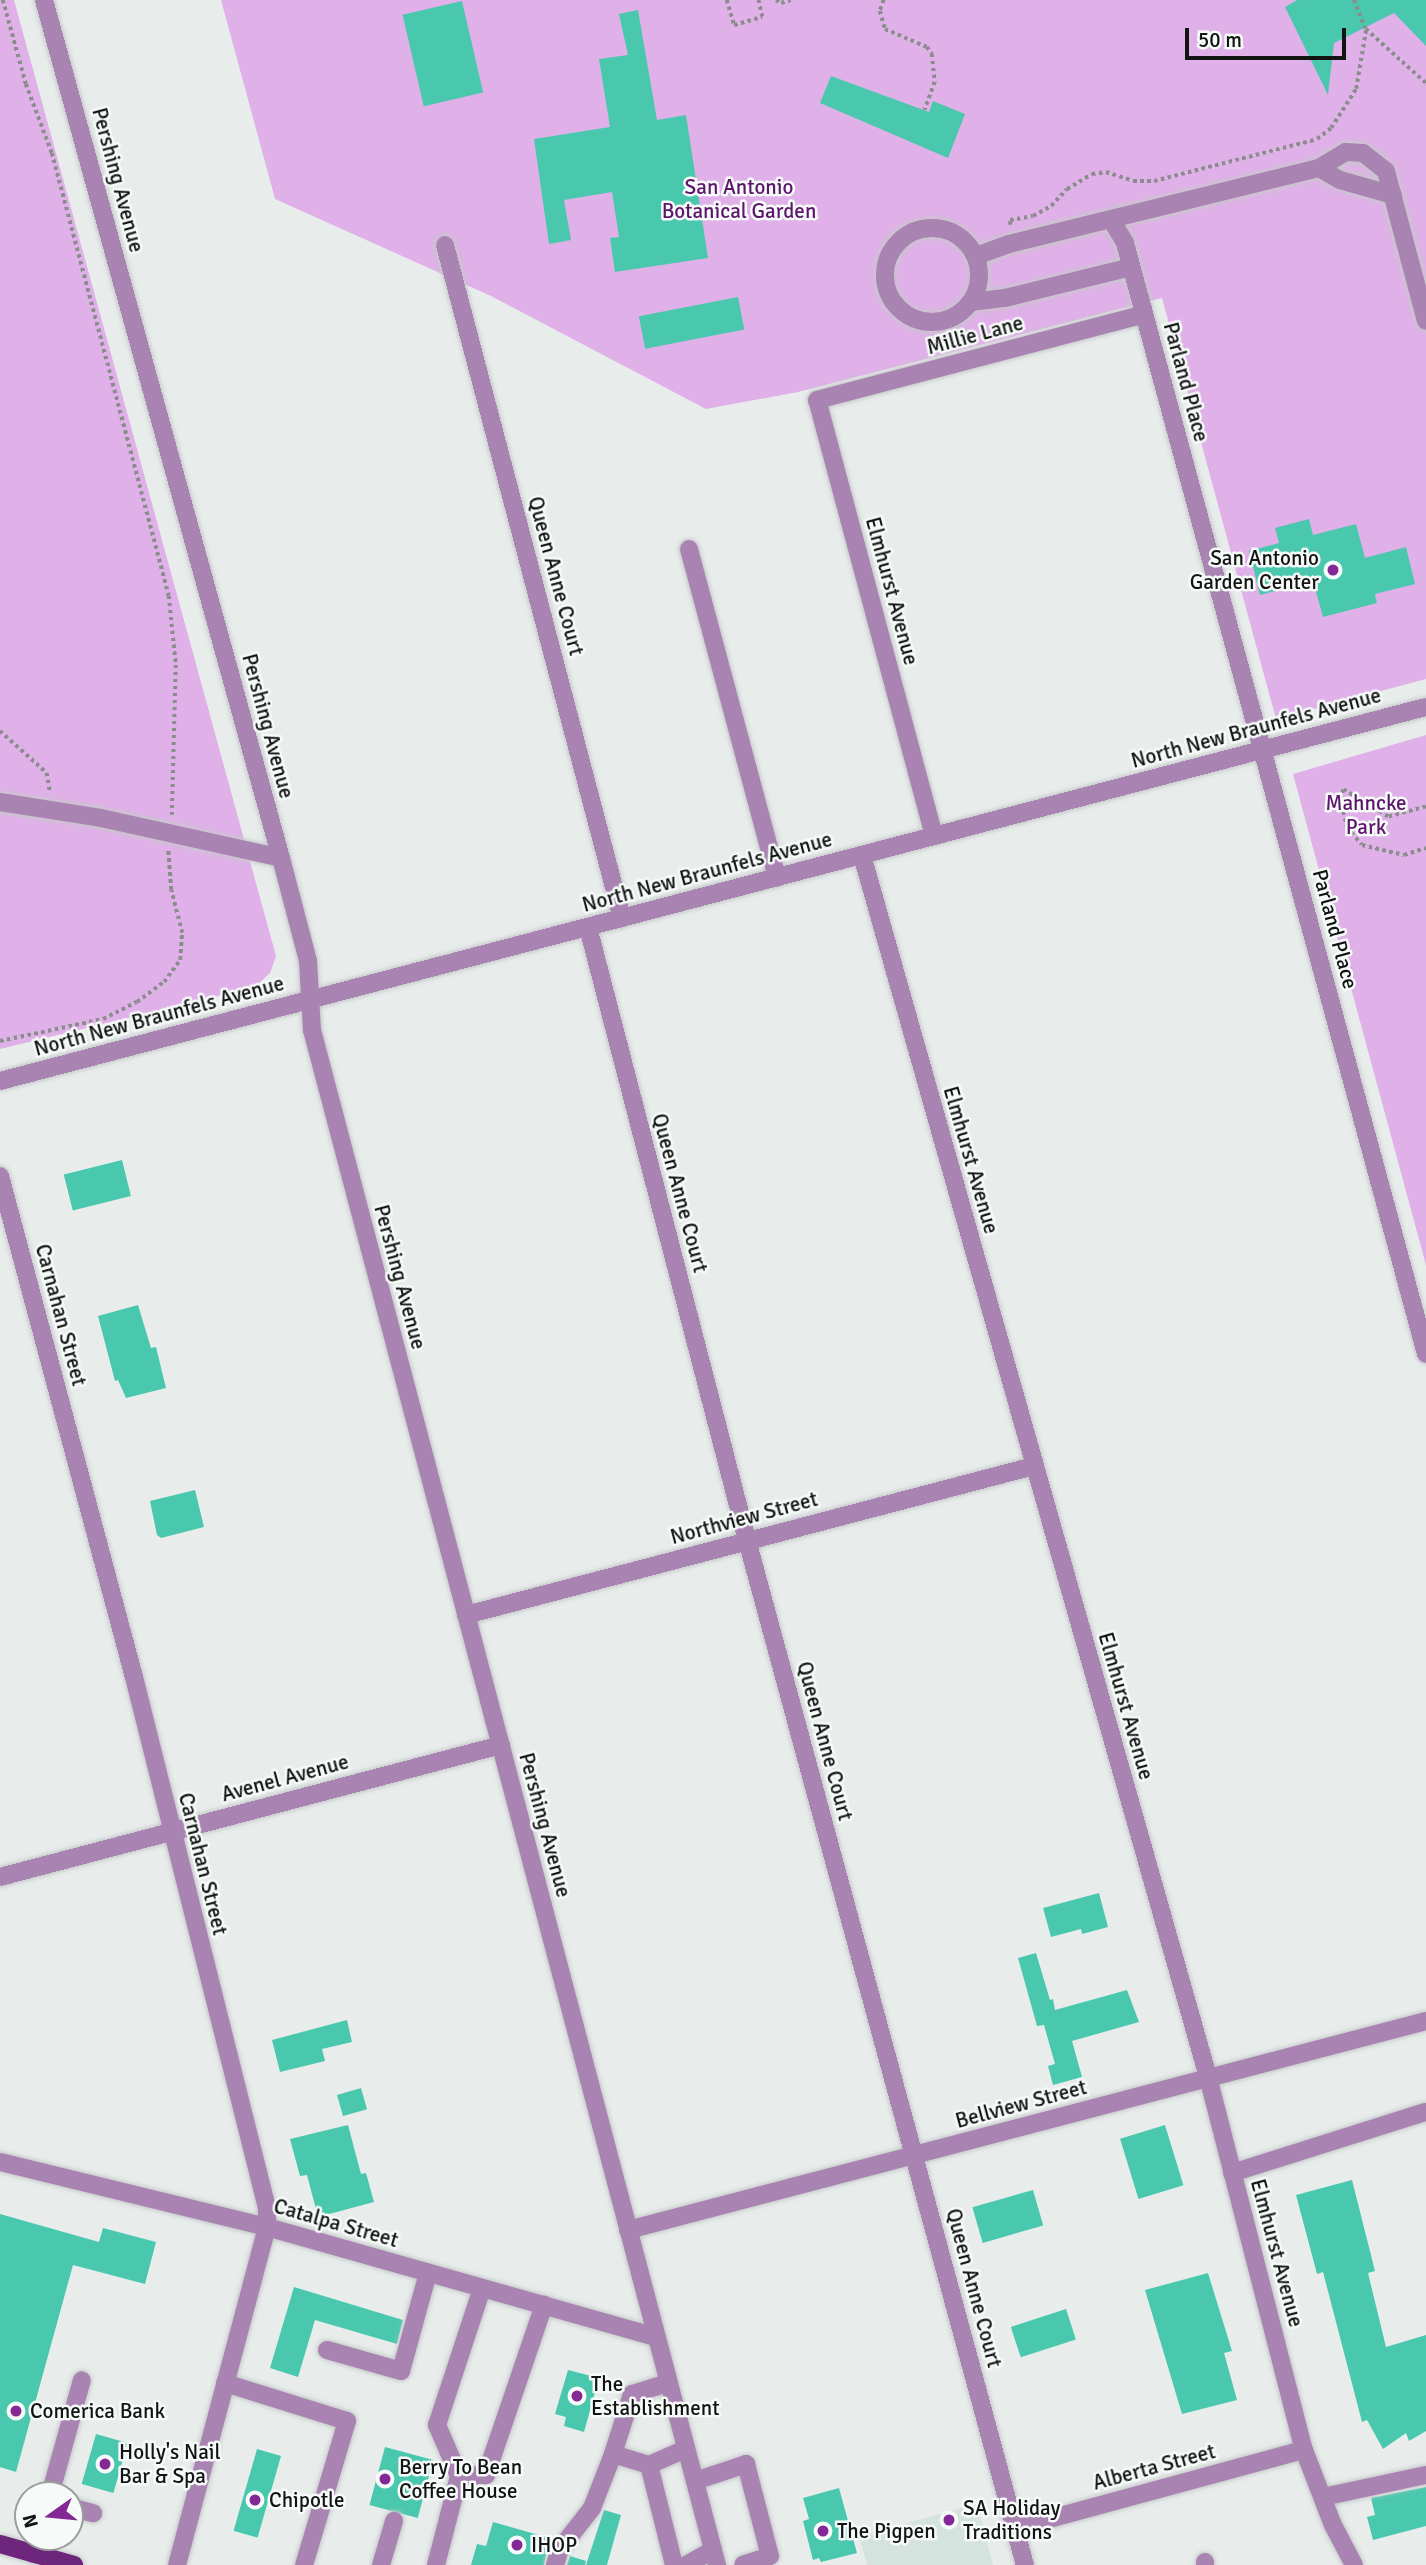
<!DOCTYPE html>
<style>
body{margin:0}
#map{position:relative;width:1426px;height:2565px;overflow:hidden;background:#e8edec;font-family:Signika,sans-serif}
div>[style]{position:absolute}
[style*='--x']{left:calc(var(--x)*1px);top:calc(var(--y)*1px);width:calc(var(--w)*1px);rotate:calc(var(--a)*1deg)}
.built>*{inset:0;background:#d5e3df}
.green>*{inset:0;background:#dfb1e8}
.building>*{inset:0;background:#4ac8ae;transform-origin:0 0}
.path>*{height:3.5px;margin-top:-1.75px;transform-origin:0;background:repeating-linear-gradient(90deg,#8a8d8c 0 3.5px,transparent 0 7px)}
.roads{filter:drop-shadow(0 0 2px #c6cac9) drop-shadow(0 0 2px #c6cac9)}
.minor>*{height:18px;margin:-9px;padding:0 9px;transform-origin:9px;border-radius:9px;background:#a983b1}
.minor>.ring{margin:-9px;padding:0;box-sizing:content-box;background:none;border:18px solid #a983b1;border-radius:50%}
.major>*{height:18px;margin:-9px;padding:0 9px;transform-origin:9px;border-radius:9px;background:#6e267c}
.dots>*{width:19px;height:19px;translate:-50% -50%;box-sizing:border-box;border:4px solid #f6faf9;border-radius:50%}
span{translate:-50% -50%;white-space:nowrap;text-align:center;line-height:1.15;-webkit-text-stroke:5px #f6faf9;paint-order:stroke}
.street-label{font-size:21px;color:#121313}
.park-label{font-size:21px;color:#5c156a}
.poi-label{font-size:21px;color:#121313}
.right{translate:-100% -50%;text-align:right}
.left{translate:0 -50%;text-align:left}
.north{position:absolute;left:14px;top:2481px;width:70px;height:70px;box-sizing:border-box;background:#f6faf9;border:2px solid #9b9e9d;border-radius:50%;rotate:255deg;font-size:19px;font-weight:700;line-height:28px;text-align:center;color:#121313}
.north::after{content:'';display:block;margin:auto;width:24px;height:32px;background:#832894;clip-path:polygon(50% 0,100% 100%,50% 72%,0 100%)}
.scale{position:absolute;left:1185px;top:28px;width:161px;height:32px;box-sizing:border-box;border:4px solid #121313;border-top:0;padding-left:9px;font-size:21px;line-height:24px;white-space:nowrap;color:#121313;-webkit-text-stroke:5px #f6faf9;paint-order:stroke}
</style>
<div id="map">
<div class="built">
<div style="clip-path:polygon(977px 2504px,993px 2565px,867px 2565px,859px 2536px)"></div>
</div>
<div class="green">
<div style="clip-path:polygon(0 0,14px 0,276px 956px,270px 973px,255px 987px,0 1049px)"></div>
<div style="clip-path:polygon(221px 0,1426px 0,1426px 679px,1276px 719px,1162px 298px,798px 392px,706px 409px,491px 296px,275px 199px)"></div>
<div style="clip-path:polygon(1426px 735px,1426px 1265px,1293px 774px)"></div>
</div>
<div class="building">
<div style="clip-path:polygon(1297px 0,1426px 0,1426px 46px,1394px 13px,1334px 43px,1328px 95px,1285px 7px)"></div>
<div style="left:462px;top:1px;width:94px;height:61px;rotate:77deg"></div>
<div style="clip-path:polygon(638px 10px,657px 120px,686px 115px,708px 258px,615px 272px,610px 238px,619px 237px,612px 192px,564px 200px,571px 240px,549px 244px,534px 139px,610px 127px,599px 59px,628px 55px,619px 14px)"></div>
<div style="clip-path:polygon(831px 76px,929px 112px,933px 101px,965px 114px,948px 158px,820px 103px)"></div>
<div style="left:738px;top:297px;width:33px;height:101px;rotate:79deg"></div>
<div style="clip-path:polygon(1309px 519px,1313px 535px,1356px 524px,1365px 558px,1406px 547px,1415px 584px,1375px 594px,1377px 603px,1323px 617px,1313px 581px,1260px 595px,1249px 551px,1279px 543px,1275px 528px)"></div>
<div style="left:122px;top:1160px;width:37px;height:60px;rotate:76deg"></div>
<div style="clip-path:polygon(138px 1305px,151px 1348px,156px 1347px,166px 1388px,126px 1398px,118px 1380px,115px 1381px,98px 1316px)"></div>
<div style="clip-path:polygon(195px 1490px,204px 1527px,161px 1538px,157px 1535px,150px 1501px)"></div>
<div style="clip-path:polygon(1099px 1893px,1108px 1927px,1082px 1934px,1081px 1929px,1051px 1937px,1043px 1908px)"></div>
<div style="clip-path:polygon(1036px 1953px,1050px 2000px,1053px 1999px,1055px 2010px,1127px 1990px,1139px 2022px,1072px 2041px,1082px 2077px,1053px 2085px,1048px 2066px,1055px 2064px,1044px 2025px,1037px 2026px,1018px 1958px)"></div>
<div style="clip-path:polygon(347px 2020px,352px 2042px,322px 2049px,325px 2061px,280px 2072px,272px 2040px)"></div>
<div style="left:361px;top:2088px;width:22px;height:25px;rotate:74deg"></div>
<div style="clip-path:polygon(348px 2125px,361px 2174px,366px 2173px,374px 2202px,318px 2217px,307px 2175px,300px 2176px,290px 2139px)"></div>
<div style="left:1165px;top:2125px;width:63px;height:47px;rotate:73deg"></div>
<div style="clip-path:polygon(1352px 2180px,1375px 2271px,1368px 2273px,1386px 2347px,1426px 2335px,1426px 2431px,1409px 2441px,1406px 2433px,1383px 2449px,1367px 2420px,1362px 2422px,1323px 2272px,1317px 2274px,1296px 2195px)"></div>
<div style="left:1033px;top:2190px;width:37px;height:63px;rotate:74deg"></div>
<div style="clip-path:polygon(0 2214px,99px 2242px,103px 2228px,156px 2242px,145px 2284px,73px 2265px,16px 2472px,0 2467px)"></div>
<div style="clip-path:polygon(1208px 2273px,1232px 2351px,1224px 2353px,1237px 2400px,1182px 2414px,1145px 2290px)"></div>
<div style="clip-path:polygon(294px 2287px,403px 2320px,397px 2344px,315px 2320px,298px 2377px,270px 2368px)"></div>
<div style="left:1066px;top:2309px;width:32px;height:58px;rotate:72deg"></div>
<div style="clip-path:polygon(568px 2370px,599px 2378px,584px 2432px,564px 2426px,566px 2417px,555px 2414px)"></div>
<div style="left:96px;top:2434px;width:33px;height:52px;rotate:16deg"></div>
<div style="left:385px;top:2447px;width:50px;height:60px;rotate:15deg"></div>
<div style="left:257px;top:2449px;width:25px;height:85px;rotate:16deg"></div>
<div style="clip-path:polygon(1426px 2487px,1426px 2526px,1373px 2540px,1367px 2517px,1375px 2515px,1371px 2498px)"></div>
<div style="clip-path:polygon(839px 2488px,857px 2553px,821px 2562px,819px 2558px,813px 2560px,803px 2521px,809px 2519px,803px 2498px)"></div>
<div style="clip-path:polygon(604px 2510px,621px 2515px,607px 2565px,586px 2565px)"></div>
<div style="clip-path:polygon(493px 2522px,549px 2538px,544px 2565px,471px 2565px,477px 2544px,486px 2546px)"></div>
<div style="clip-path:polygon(570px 2556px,586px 2561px,585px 2565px,567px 2565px)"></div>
</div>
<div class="path">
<div style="--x:3;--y:0;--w:87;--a:74.7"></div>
<div style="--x:26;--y:84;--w:74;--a:69.4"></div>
<div style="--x:52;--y:153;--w:458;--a:75.2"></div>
<div style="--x:169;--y:596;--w:69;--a:84.2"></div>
<div style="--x:176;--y:665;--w:150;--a:91.5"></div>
<div style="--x:727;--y:0;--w:26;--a:74"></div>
<div style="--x:734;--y:25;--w:29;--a:-16"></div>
<div style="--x:762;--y:17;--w:17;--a:-103"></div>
<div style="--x:776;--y:0;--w:6;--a:31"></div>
<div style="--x:781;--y:3;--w:10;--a:-17"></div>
<div style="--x:884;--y:0;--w:12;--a:110"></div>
<div style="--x:880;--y:11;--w:19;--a:74"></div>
<div style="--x:885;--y:29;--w:46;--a:23.2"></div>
<div style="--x:927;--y:47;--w:9;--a:54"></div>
<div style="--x:932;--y:54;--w:28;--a:84"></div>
<div style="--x:935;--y:82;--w:30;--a:110"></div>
<div style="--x:1354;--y:0;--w:31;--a:68"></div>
<div style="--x:1366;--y:29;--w:81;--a:42"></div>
<div style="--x:1010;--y:225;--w:5;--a:-90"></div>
<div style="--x:1010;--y:220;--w:23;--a:-10"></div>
<div style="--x:1033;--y:216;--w:21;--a:-29"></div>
<div style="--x:1051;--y:206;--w:23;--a:-47"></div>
<div style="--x:1067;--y:189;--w:29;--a:-31"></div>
<div style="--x:1092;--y:174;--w:14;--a:-8"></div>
<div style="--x:1106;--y:172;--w:28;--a:18"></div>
<div style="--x:1133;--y:181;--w:21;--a:0"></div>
<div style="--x:1154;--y:181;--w:168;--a:-14.4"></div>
<div style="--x:1317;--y:139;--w:18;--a:-38"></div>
<div style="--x:1331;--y:128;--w:46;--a:-57.3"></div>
<div style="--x:1356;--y:89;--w:61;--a:-80.5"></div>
<div style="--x:0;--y:731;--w:63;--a:41.8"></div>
<div style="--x:47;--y:773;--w:18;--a:81"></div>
<div style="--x:1426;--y:807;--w:39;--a:165"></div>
<div style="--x:1388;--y:817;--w:52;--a:-148.5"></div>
<div style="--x:1344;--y:790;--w:9;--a:117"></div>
<div style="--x:1340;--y:798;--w:30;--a:76"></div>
<div style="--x:1347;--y:827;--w:23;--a:50"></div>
<div style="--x:1362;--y:845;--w:43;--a:13.4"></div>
<div style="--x:1404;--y:855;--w:23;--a:-18"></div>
<div style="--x:0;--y:1041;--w:105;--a:-12.1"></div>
<div style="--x:103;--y:1019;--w:38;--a:-27"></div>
<div style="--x:137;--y:1002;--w:34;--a:-37"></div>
<div style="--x:164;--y:982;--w:27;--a:-54"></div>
<div style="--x:180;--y:960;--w:27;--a:-86"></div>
<div style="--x:182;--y:933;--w:44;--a:-104.3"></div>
<div style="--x:171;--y:890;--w:40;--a:-94.3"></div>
</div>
<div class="roads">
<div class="minor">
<div style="--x:44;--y:0;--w:890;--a:74.56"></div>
<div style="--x:281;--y:858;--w:106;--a:75.3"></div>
<div style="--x:308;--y:961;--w:69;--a:86.7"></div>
<div style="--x:312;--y:1030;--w:1588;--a:75.22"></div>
<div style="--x:1319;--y:168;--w:24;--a:30"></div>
<div style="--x:1340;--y:180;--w:55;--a:15.8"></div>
<div style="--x:1112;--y:221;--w:26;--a:59"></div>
<div style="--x:1125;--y:243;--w:1151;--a:74.84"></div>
<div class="ring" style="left:885px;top:228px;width:76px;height:76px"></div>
<div style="--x:445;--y:245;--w:696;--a:75.26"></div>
<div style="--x:976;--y:256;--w:35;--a:-20"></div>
<div style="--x:1009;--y:244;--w:319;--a:-13.8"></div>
<div style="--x:1319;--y:168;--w:31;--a:-31"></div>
<div style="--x:1346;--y:152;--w:17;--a:3"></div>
<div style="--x:1363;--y:153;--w:29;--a:38"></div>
<div style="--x:1386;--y:171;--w:155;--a:75.1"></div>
<div style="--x:971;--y:302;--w:34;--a:-7"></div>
<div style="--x:1005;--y:298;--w:130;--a:-13.8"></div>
<div style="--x:689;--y:549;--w:340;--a:75"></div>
<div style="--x:0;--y:802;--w:102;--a:9"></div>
<div style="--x:101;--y:818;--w:184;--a:12.5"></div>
<div style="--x:934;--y:836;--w:451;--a:-105"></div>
<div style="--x:817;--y:400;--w:338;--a:-14.7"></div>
<div style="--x:862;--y:855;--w:1270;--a:74.19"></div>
<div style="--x:1208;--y:2077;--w:385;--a:75.6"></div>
<div style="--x:1304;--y:2450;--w:80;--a:68.9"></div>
<div style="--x:1333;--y:2525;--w:45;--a:62.3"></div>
<div style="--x:588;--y:927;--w:633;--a:75.46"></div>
<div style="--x:747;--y:1540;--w:1062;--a:74.83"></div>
<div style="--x:0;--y:1081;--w:1474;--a:-14.7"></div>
<div style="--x:0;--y:1176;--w:519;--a:75.03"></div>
<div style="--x:134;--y:1677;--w:547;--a:75.94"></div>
<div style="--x:267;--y:2208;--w:19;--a:90"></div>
<div style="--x:267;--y:2227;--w:350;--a:104.9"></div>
<div style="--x:466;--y:1615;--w:587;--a:-14.7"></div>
<div style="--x:0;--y:1877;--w:518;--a:-14.76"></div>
<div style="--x:0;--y:2162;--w:275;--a:13.7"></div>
<div style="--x:267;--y:2227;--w:405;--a:15.8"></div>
<div style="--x:1232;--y:2173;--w:203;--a:-17.5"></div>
<div style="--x:628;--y:2230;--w:825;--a:-14.68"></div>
<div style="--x:327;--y:2350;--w:77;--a:15.8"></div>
<div style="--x:401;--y:2371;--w:102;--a:-74.6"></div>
<div style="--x:225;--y:2383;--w:128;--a:17.3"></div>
<div style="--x:347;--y:2421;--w:150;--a:106.6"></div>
<div style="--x:649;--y:2465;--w:38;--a:-163"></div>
<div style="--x:613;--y:2454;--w:63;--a:-72.4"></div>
<div style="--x:632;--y:2394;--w:38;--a:-17"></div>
<div style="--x:459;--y:2476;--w:56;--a:-113.3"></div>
<div style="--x:437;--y:2425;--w:144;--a:-71.8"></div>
<div style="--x:695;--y:2481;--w:54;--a:-18.4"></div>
<div style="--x:746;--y:2464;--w:95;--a:75.4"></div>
<div style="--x:770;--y:2556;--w:28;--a:162"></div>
<div style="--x:50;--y:2495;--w:119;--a:-74.5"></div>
<div style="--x:1323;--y:2497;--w:105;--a:-12.1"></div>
<div style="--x:70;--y:2507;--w:24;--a:15"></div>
<div style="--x:1016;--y:2528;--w:298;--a:-15.2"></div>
<div style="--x:33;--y:2554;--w:18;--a:-74"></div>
<div style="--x:1205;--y:2562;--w:3;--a:90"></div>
<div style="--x:381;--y:2565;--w:46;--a:-73.5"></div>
<div style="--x:436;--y:2565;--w:92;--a:-75.5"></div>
<div style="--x:459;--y:2476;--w:27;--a:-2"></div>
<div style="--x:486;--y:2475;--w:180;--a:-71.2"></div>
<div style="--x:555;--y:2565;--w:17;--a:-73"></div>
<div style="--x:560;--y:2549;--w:52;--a:-52"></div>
<div style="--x:592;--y:2508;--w:58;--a:-68.7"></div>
<div style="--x:674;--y:2565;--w:103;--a:-104"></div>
<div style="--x:649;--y:2465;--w:40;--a:-23.4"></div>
<div style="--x:686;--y:2565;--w:31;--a:-29"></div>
</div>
<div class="major">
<div style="--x:0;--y:2544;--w:77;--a:15.8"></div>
</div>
</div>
<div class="dots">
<div style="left:1333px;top:570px;background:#832894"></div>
<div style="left:577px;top:2396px;background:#832894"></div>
<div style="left:16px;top:2411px;background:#832894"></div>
<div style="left:105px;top:2464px;background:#832894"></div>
<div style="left:385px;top:2479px;background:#832894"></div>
<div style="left:255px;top:2500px;background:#832894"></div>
<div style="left:949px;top:2520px;background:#832894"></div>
<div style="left:823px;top:2531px;background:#832894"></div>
<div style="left:517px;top:2545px;background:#832894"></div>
</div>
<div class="street-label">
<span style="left:118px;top:180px;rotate:75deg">Pershing Avenue</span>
<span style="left:975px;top:335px;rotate:-15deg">Millie Lane</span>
<span style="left:1186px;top:382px;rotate:75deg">Parland Place</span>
<span style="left:556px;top:576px;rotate:75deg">Queen Anne Court</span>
<span style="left:892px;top:591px;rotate:75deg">Elmhurst Avenue</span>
<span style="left:268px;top:726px;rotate:75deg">Pershing Avenue</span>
<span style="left:1256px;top:728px;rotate:-15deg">North New Braunfels Avenue</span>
<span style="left:707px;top:872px;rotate:-15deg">North New Braunfels Avenue</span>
<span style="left:1335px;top:929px;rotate:75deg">Parland Place</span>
<span style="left:159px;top:1016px;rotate:-15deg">North New Braunfels Avenue</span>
<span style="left:971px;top:1160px;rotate:74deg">Elmhurst Avenue</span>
<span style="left:680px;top:1193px;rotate:75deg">Queen Anne Court</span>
<span style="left:400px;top:1277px;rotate:75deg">Pershing Avenue</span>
<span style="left:61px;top:1315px;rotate:75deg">Carnahan Street</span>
<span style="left:744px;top:1518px;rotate:-15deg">Northview Street</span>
<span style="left:1126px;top:1706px;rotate:74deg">Elmhurst Avenue</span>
<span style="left:825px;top:1741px;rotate:75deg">Queen Anne Court</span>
<span style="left:285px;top:1778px;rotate:-15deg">Avenel Avenue</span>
<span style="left:545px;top:1825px;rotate:75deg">Pershing Avenue</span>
<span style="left:203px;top:1864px;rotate:76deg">Carnahan Street</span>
<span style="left:1021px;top:2104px;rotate:-15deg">Bellview Street</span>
<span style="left:336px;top:2223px;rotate:16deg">Catalpa Street</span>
<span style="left:1277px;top:2253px;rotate:75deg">Elmhurst Avenue</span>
<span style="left:974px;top:2288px;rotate:75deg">Queen Anne Court</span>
<span style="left:1154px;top:2467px;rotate:-15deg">Alberta Street</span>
</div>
<div class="park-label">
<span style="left:739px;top:199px">San Antonio<br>Botanical Garden</span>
<span style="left:1366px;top:815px">Mahncke<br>Park</span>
</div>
<div class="poi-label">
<span class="right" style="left:1319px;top:570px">San Antonio<br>Garden Center</span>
<span class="left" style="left:591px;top:2396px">The<br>Establishment</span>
<span class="left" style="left:30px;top:2411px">Comerica Bank</span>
<span class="left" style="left:119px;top:2464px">Holly's Nail<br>Bar &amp; Spa</span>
<span class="left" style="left:399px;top:2479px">Berry To Bean<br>Coffee House</span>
<span class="left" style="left:269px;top:2500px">Chipotle</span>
<span class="left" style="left:963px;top:2520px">SA Holiday<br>Traditions</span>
<span class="left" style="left:837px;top:2531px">The Pigpen</span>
<span class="left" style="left:531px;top:2545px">IHOP</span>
</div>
<div class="north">N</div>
<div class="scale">50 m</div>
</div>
